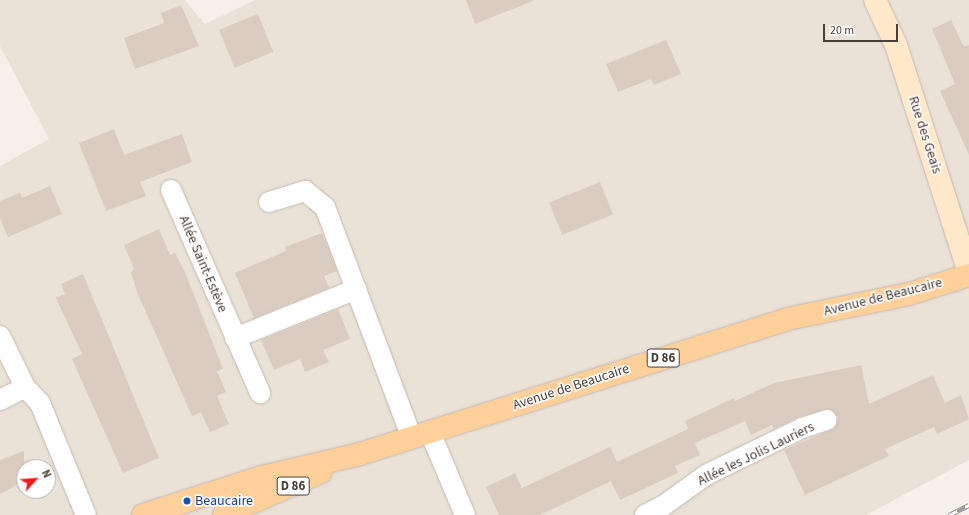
<!DOCTYPE html>
<meta charset="utf-8">
<style>
body{margin:0}
#map{position:relative;width:969px;height:515px;overflow:hidden;background:#f6f0ea;font-family:"Source Sans 3",sans-serif}
div>[style]{position:absolute}
[style*='--x']{left:calc(var(--x)*1px);top:calc(var(--y)*1px);width:calc(var(--w)*1px);rotate:calc(var(--a)*1deg)}
.residential>*{inset:0;background:#eae1d7}
.building>*{inset:0;background:#dbccc1;transform-origin:0 0}
.roads{filter:drop-shadow(0 0 1px #c5b9ae) drop-shadow(0 0 1px #c5b9ae)}
.street>*{height:20px;margin:-10px;padding:0 10px;transform-origin:10px;border-radius:10px;background:#fff}
.secondary>*{height:22px;margin:-11px;padding:0 11px;transform-origin:11px;border-radius:11px;background:#ffe9ca}
.primary>*{height:22px;margin:-11px;padding:0 11px;transform-origin:11px;border-radius:11px;background:#ffd099}
.rail>*{height:4.5px;margin-top:-2.25px;transform-origin:0;background:repeating-linear-gradient(90deg,#fff 0 9px,#999 0 18px);box-sizing:border-box;border-block:1px solid #999}
.dots>*{width:11px;height:11px;translate:-50% -50%;box-sizing:border-box;border:2px solid #fff;border-radius:50%}
span{translate:-50% -50%;white-space:nowrap;text-align:center;line-height:1.15;-webkit-text-stroke:3px #fff;paint-order:stroke}
.shield-label span{padding:1px 3px;background:#fff;border:1px solid;border-radius:3px;-webkit-text-stroke-width:0}
.shield-label{font-size:13px;color:#4a3f37;font-weight:700}
.street-label{font-size:14px;color:#4a3f37}
.transit-label{font-size:14px;color:#164399}
.left{translate:0 -50%;text-align:left}
.north{position:absolute;left:16px;top:459px;width:40px;height:40px;box-sizing:border-box;background:#fff;border:1px solid #b7b2af;border-radius:50%;rotate:64deg;font-size:11px;font-weight:700;line-height:16px;text-align:center;color:#4a3f37}
.north::after{content:'';display:block;margin:auto;width:14px;height:18px;background:#ff171c;clip-path:polygon(50% 0,100% 100%,50% 72%,0 100%)}
.scale{position:absolute;left:823px;top:24px;width:75px;height:18px;box-sizing:border-box;border:2px solid #4a3f37;border-top:0;padding-left:5px;font-size:12px;line-height:14px;white-space:nowrap;color:#4a3f37;-webkit-text-stroke:3px #fff;paint-order:stroke}
</style>
<div id="map">
<div class="residential">
<div style="clip-path:polygon(evenodd,0 0,185px 0,205px 24px,255px 0,969px 0,969px 460px,866px 515px,0 515px,0 166px,49px 139px,0 46px,0 0,24px 467px,48px 467px,48px 491px,24px 491px,24px 467px)"></div>
</div>
<div class="building">
<div style="clip-path:polygon(466px 0,532px 0,533px 1px,475px 24px)"></div>
<div style="clip-path:polygon(181px 5px,199px 46px,135px 69px,124px 38px,164px 23px,161px 13px)"></div>
<div style="left:258px;top:14px;width:41px;height:42px;rotate:68deg"></div>
<div style="clip-path:polygon(951px 20px,964px 47px,969px 45px,969px 155px,940px 91px,955px 84px,932px 29px)"></div>
<div style="clip-path:polygon(666px 40px,681px 74px,654px 85px,651px 79px,618px 92px,606px 64px)"></div>
<div style="clip-path:polygon(114px 129px,124px 155px,182px 134px,192px 162px,140px 182px,146px 196px,106px 211px,79px 143px)"></div>
<div style="left:600px;top:182px;width:35px;height:55px;rotate:68deg"></div>
<div style="clip-path:polygon(50px 186px,62px 214px,8px 237px,0 218px,0 201px,20px 193px,22px 198px)"></div>
<div style="clip-path:polygon(159px 229px,170px 255px,175px 253px,185px 272px,223px 369px,217px 371px,226px 392px,217px 396px,229px 424px,210px 432px,201px 412px,192px 416px,137px 292px,131px 272px,134px 269px,124px 245px)"></div>
<div style="clip-path:polygon(322px 233px,337px 271px,324px 276px,329px 288px,254px 318px,235px 273px,286px 251px,285px 247px)"></div>
<div style="clip-path:polygon(83px 274px,159px 458px,123px 473px,72px 359px,82px 354px,56px 298px,65px 294px,61px 284px)"></div>
<div style="clip-path:polygon(338px 309px,350px 339px,323px 350px,329px 362px,305px 372px,300px 359px,274px 370px,261px 340px)"></div>
<div style="clip-path:polygon(861px 365px,869px 404px,933px 375px,945px 403px,961px 395px,969px 419px,937px 434px,934px 427px,885px 449px,889px 456px,805px 495px,784px 450px,835px 428px,838px 417px,830px 409px,798px 417px,774px 429px,772px 425px,751px 435px,745px 421px,695px 443px,700px 455px,675px 466px,678px 473px,620px 500px,611px 481px,540px 515px,499px 515px,486px 487px,515px 473px,522px 488px,610px 447px,617px 462px,688px 429px,685px 421px,734px 398px,735px 401px,774px 383px)"></div>
<div style="clip-path:polygon(24px 451px,24px 481px,0 494px,0 460px)"></div>
</div>
<div class="roads">
<div class="street">
<div style="--x:171;--y:190;--w:222;--a:66.3"></div>
<div style="--x:269;--y:202;--w:38;--a:-17"></div>
<div style="--x:305;--y:191;--w:26;--a:39"></div>
<div style="--x:325;--y:207;--w:247;--a:69.4"></div>
<div style="--x:0;--y:336;--w:57;--a:63.9"></div>
<div style="--x:25;--y:387;--w:22;--a:47"></div>
<div style="--x:40;--y:403;--w:121;--a:67.7"></div>
<div style="--x:235;--y:338;--w:131;--a:-22"></div>
<div style="--x:0;--y:400;--w:28;--a:-27"></div>
<div style="--x:430;--y:432;--w:90;--a:67.1"></div>
<div style="--x:645;--y:515;--w:20;--a:-27"></div>
<div style="--x:663;--y:506;--w:53;--a:-35.8"></div>
<div style="--x:706;--y:475;--w:107;--a:-26.1"></div>
<div style="--x:802;--y:428;--w:26;--a:-18"></div>
</div>
<div class="secondary">
<div style="--x:875;--y:0;--w:50;--a:65"></div>
<div style="--x:896;--y:45;--w:239;--a:72.2"></div>
</div>
<div class="primary">
<div style="--x:143;--y:515;--w:125;--a:-17.7"></div>
<div style="--x:262;--y:477;--w:101;--a:-13.2"></div>
<div style="--x:360;--y:454;--w:448;--a:-17.5"></div>
<div style="--x:787;--y:319;--w:125;--a:-11.6"></div>
<div style="--x:909;--y:294;--w:63;--a:-17.6"></div>
<div style="--x:224;--y:515;--w:106;--a:-23.9"></div>
</div>
</div>
<div class="rail">
<div style="--x:949;--y:515;--w:22;--a:-27"></div>
</div>
<div class="dots">
<div style="left:187px;top:501px;background:#1a4fb4"></div>
</div>
<div class="shield-label">
<span style="left:663px;top:358px">D 86</span>
<span style="left:293px;top:486px">D 86</span>
</div>
<div class="street-label">
<span style="left:925px;top:135px;rotate:72deg">Rue des Geais</span>
<span style="left:203px;top:264px;rotate:67deg">Allée Saint-Estève</span>
<span style="left:883px;top:297px;rotate:-14deg">Avenue de Beaucaire</span>
<span style="left:571px;top:387px;rotate:-18deg">Avenue de Beaucaire</span>
<span style="left:756px;top:454px;rotate:-26deg">Allée les Jolis Lauriers</span>
</div>
<div class="transit-label">
<span class="left" style="left:195px;top:501px">Beaucaire</span>
</div>
<div class="north">N</div>
<div class="scale">20 m</div>
</div>
